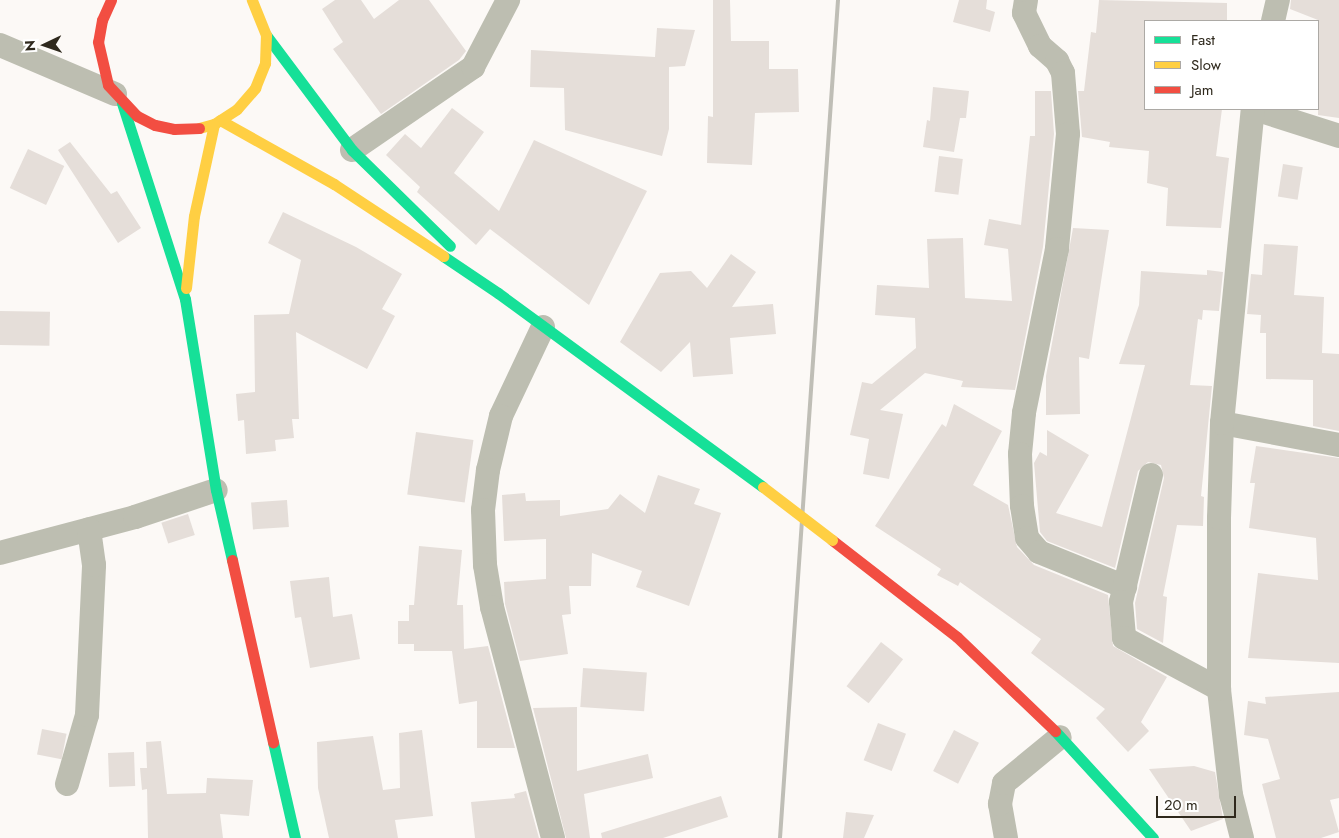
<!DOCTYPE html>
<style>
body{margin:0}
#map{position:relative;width:1339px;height:838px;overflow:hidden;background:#fcf9f6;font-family:Jost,sans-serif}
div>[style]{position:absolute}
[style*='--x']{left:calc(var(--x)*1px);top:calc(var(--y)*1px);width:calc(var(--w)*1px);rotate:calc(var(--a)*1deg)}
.building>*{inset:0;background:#e5ded9;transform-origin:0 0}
.street>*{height:24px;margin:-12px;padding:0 12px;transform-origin:12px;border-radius:12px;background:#bdbeb1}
.fast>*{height:11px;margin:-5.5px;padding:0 5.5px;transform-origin:5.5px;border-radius:5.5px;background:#16e098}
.slow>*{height:11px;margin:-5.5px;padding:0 5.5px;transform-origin:5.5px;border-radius:5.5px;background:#ffcf43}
.jam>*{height:11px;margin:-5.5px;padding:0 5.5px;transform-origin:5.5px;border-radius:5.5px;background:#f24e42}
.rail>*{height:4px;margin:-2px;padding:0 2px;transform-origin:2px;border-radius:2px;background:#bfbeb6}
.slow-bridge>*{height:11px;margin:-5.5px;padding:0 5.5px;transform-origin:5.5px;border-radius:5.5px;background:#ffcf43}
span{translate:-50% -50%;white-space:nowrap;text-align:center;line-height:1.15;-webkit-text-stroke:4px #fff;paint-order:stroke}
.legend{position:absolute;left:1144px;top:20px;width:175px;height:90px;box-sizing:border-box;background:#fff;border:1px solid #aca9a5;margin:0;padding:6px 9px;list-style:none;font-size:15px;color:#2f291d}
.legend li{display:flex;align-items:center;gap:10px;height:25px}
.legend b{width:25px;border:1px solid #aca9a5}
.north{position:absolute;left:20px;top:20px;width:50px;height:50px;-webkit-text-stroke:4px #fff;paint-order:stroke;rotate:267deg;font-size:14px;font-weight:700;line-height:20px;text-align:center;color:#2f291d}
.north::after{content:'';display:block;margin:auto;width:18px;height:22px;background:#2f291d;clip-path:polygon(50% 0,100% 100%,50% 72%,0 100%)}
.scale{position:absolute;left:1156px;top:796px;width:80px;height:22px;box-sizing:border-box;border:2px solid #2f291d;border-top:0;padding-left:6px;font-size:15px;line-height:18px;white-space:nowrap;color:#2f291d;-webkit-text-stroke:4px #fff;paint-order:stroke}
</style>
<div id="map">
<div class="building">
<div style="clip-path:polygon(335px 0,361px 0,374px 19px,399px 0,429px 0,466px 51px,459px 60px,381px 114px,333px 49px,343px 42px,322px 9px)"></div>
<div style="clip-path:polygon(713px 0,730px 0,731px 41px,769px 41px,769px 69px,798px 69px,799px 112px,755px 113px,752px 165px,707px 163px,708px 116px,713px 117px)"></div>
<div style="clip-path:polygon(959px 0,987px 0,986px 9px,995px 12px,990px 32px,953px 22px)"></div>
<div style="clip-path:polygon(1099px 0,1227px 3px,1227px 21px,1145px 21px,1145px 109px,1222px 109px,1216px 156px,1229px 158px,1221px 228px,1166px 226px,1168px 188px,1147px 183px,1149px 151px,1109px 147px,1110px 142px,1082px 137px,1078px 91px,1084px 91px,1091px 32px,1096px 33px)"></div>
<div style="clip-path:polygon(1291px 0,1339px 0,1339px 118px,1318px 115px,1318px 20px,1290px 9px)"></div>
<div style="clip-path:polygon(657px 28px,695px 30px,685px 66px,669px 67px,669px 129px,662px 156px,565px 130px,564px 88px,530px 87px,531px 50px,655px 57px)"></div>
<div style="clip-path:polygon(933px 87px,969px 91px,966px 118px,960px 118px,954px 152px,923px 147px,927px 120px,930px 121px)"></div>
<div style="clip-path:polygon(1035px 91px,1051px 91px,1054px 134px,1043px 247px,1015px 390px,961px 387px,963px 381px,925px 373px,880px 410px,903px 414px,889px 479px,863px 474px,869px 439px,850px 435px,862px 382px,872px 384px,916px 348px,915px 318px,875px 315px,877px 285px,929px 288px,927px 239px,963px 238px,965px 298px,1012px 301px,1008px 249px,984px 245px,989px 219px,1021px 225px,1030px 136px,1035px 136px)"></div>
<div style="clip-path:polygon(452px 108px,484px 132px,454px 173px,499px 211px,534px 140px,647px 191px,589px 305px,490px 229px,476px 245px,417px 192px,420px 187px,386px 155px,405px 134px,421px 148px)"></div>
<div style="clip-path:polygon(70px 142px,111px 194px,117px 191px,141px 228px,118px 243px,58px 150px)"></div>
<div style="left:28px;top:149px;width:40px;height:43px;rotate:25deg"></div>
<div style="left:939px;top:156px;width:24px;height:36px;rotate:7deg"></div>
<div style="left:1283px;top:164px;width:20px;height:33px;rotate:9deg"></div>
<div style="clip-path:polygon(283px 212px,356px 247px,402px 274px,382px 309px,395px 316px,367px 369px,296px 332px,299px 419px,292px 419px,294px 438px,275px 440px,276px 451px,246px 454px,244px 420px,238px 421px,236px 394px,255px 392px,254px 315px,289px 314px,301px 260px,268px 243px)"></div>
<div style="clip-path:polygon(1073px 228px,1109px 230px,1089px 359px,1079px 357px,1080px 414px,1046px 415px,1046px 376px)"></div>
<div style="clip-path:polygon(1264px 244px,1298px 246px,1294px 295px,1324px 297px,1322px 353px,1339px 354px,1339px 431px,1313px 426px,1313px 380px,1266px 379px,1266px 333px,1260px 333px,1261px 315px,1247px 314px,1251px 274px,1262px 275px)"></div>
<div style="clip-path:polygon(731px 254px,756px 272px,732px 307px,773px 304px,776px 334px,730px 338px,733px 374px,693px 377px,690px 342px,661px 372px,620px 342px,660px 273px,691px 271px,707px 288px)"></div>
<div style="clip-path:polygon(1207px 270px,1223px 272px,1219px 311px,1203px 310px,1202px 320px,1198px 319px,1190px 385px,1212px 386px,1201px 496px,1204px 497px,1203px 526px,1177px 525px,1163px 596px,1167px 597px,1163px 643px,1137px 629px,1135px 603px,1164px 478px,1161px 465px,1148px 462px,1138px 471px,1115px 568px,1047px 541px,1040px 532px,1034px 463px,1040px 452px,1047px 456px,1047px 430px,1089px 455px,1056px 513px,1102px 527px,1145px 365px,1119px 364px,1139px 305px,1141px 271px,1207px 275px)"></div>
<div style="left:0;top:311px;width:50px;height:34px;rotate:1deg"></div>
<div style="clip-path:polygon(954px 404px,1002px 431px,973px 485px,1008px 505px,1017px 547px,1034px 565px,1108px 595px,1113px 646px,1167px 677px,1141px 722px,1149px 731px,1128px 752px,1096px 718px,1105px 709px,1031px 653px,1041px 639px,960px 582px,958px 586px,937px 575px,941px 569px,875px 526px,942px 424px,946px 427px)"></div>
<div style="left:416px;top:432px;width:58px;height:63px;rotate:8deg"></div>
<div style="clip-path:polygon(1256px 446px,1339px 458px,1339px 663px,1248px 658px,1258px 573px,1318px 580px,1316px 538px,1249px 528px,1255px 483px,1250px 483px)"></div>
<div style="clip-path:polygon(658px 475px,700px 489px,694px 504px,721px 513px,689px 606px,636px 587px,642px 571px,592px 553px,591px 586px,569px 586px,571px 614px,562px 615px,568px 654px,520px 661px,505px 604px,504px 582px,546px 579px,546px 539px,504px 541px,502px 495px,525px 493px,526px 501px,560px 500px,560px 516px,608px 509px,620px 494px,645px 513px)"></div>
<div style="left:287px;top:500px;width:27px;height:36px;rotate:86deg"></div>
<div style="left:188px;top:514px;width:22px;height:28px;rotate:72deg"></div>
<div style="clip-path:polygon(419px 546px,462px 550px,457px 605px,463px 605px,464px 649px,488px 646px,515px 748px,477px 748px,477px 701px,459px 704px,452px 651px,414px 651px,414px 644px,398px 644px,398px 621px,409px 621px,409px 605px,414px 605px)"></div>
<div style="clip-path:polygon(329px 577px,333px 617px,352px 614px,360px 659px,310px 668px,301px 617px,295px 618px,290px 581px)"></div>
<div style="left:881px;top:642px;width:28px;height:56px;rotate:38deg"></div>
<div style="left:583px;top:668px;width:64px;height:39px;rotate:4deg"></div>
<div style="clip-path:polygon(1339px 692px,1339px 798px,1330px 800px,1339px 832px,1321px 838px,1276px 838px,1262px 784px,1280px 779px,1268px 739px,1244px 735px,1248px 701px,1266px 704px,1265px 697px)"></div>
<div style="clip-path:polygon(577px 707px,577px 771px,648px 754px,653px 778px,584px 794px,590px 838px,566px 838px,533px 708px)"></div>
<div style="left:878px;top:723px;width:30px;height:40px;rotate:21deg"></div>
<div style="left:42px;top:729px;width:25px;height:26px;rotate:11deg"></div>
<div style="clip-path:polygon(422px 730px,433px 816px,395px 820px,398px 838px,329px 838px,318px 788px,317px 742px,373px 736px,383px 790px,400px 788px,399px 733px)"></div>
<div style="left:954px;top:730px;width:28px;height:46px;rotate:27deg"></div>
<div style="clip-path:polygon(161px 741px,167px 794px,206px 793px,207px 778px,253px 780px,249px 816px,220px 814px,223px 838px,148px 838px,147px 789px,142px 790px,140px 768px,147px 768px,146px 742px)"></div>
<div style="left:134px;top:752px;width:34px;height:26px;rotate:88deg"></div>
<div style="clip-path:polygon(1194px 766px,1215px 772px,1223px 819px,1191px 831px,1149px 769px)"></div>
<div style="clip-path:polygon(526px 791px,539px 838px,475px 838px,471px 802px,515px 798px,514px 794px)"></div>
<div style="clip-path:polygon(721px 796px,728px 817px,663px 838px,602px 838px,601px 833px)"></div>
<div style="clip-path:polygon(846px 812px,874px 815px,864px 838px,843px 838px)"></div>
</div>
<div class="street">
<div style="--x:1026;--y:0;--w:13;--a:99"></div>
<div style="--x:1024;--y:13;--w:37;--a:64"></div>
<div style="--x:1040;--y:46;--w:23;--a:41"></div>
<div style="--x:1057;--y:61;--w:13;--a:63"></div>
<div style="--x:1063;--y:73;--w:61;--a:85.3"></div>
<div style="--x:1068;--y:134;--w:116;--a:95.5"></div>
<div style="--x:1057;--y:249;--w:167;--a:101.4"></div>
<div style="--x:1024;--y:413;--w:41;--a:95.6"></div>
<div style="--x:1020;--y:454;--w:52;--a:87.8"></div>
<div style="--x:1022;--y:506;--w:32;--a:81"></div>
<div style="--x:1027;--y:538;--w:18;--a:49"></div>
<div style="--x:1039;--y:552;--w:93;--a:22.1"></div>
<div style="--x:1273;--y:21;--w:22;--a:-77"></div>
<div style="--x:0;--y:45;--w:125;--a:23.1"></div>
<div style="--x:1255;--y:109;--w:88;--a:17.8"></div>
<div style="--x:352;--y:150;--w:147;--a:-34.4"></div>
<div style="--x:473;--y:67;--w:76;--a:-62.4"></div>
<div style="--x:543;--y:327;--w:98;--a:115.3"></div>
<div style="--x:501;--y:416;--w:56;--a:103.5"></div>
<div style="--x:488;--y:470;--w:40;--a:97.1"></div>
<div style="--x:483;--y:510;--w:55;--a:87.9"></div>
<div style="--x:485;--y:565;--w:43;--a:80.5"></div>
<div style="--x:492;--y:607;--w:239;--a:75.2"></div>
<div style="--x:1222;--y:423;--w:119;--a:10.6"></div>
<div style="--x:1151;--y:475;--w:130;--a:103.3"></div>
<div style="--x:1121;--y:602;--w:36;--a:85"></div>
<div style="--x:1124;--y:638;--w:108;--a:28.2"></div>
<div style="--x:0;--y:553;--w:140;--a:-14.9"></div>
<div style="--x:135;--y:517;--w:85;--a:-18.4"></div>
<div style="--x:67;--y:784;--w:72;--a:-73.8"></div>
<div style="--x:87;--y:715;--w:150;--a:-87.3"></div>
<div style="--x:94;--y:565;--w:36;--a:-98"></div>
<div style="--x:1006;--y:838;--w:35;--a:-100"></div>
<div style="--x:1000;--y:804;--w:21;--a:-79"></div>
<div style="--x:1004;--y:783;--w:72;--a:-39.4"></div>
<div style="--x:1242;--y:838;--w:44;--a:-104.3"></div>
<div style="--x:1231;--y:795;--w:107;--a:-96.5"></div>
<div style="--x:1219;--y:689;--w:171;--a:-90"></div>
<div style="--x:1219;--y:518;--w:95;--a:-88.2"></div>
<div style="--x:1222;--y:423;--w:316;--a:-84.4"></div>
</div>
<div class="fast">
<div style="--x:266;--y:35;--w:144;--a:53.2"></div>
<div style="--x:352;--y:150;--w:137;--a:44.4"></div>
<div style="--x:122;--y:103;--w:206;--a:72.2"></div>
<div style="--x:185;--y:299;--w:193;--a:80.8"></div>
<div style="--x:216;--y:490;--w:72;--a:77.1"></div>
<div style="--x:443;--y:256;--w:66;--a:33.9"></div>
<div style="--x:498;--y:293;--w:328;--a:36.2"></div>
<div style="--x:1055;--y:731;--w:145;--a:47.5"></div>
<div style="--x:273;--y:742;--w:98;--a:77.1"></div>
</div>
<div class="slow">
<div style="--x:220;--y:120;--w:131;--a:29.3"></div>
<div style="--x:334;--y:184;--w:131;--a:33.4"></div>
<div style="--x:199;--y:128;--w:16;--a:-15"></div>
<div style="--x:214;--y:124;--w:27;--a:-33"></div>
<div style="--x:237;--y:109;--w:28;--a:-49"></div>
<div style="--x:255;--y:88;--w:27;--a:-68"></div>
<div style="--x:265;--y:63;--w:28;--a:-88"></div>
<div style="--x:266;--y:35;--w:38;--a:-112"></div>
<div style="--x:186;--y:288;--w:72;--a:-83.7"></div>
<div style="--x:194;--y:216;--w:94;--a:-77.7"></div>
</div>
<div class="jam">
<div style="--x:111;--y:0;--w:22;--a:114"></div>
<div style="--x:102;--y:20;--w:22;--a:100"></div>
<div style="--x:98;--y:42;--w:44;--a:76.9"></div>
<div style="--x:108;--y:85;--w:42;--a:46.9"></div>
<div style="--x:137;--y:116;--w:20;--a:27"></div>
<div style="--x:155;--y:125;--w:19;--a:12"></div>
<div style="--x:174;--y:129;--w:25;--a:-2"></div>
<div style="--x:832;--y:540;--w:158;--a:37.8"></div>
<div style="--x:957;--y:637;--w:136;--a:43.8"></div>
<div style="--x:232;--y:560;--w:187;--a:77.3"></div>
</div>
<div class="rail">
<div style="--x:780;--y:838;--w:840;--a:-86.04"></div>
</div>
<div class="slow-bridge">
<div style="--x:763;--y:487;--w:87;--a:37.5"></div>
</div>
<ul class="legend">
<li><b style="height:6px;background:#16e098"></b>Fast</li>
<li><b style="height:6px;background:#ffcf43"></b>Slow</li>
<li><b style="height:6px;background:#f24e42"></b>Jam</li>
</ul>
<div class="north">N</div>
<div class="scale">20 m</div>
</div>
